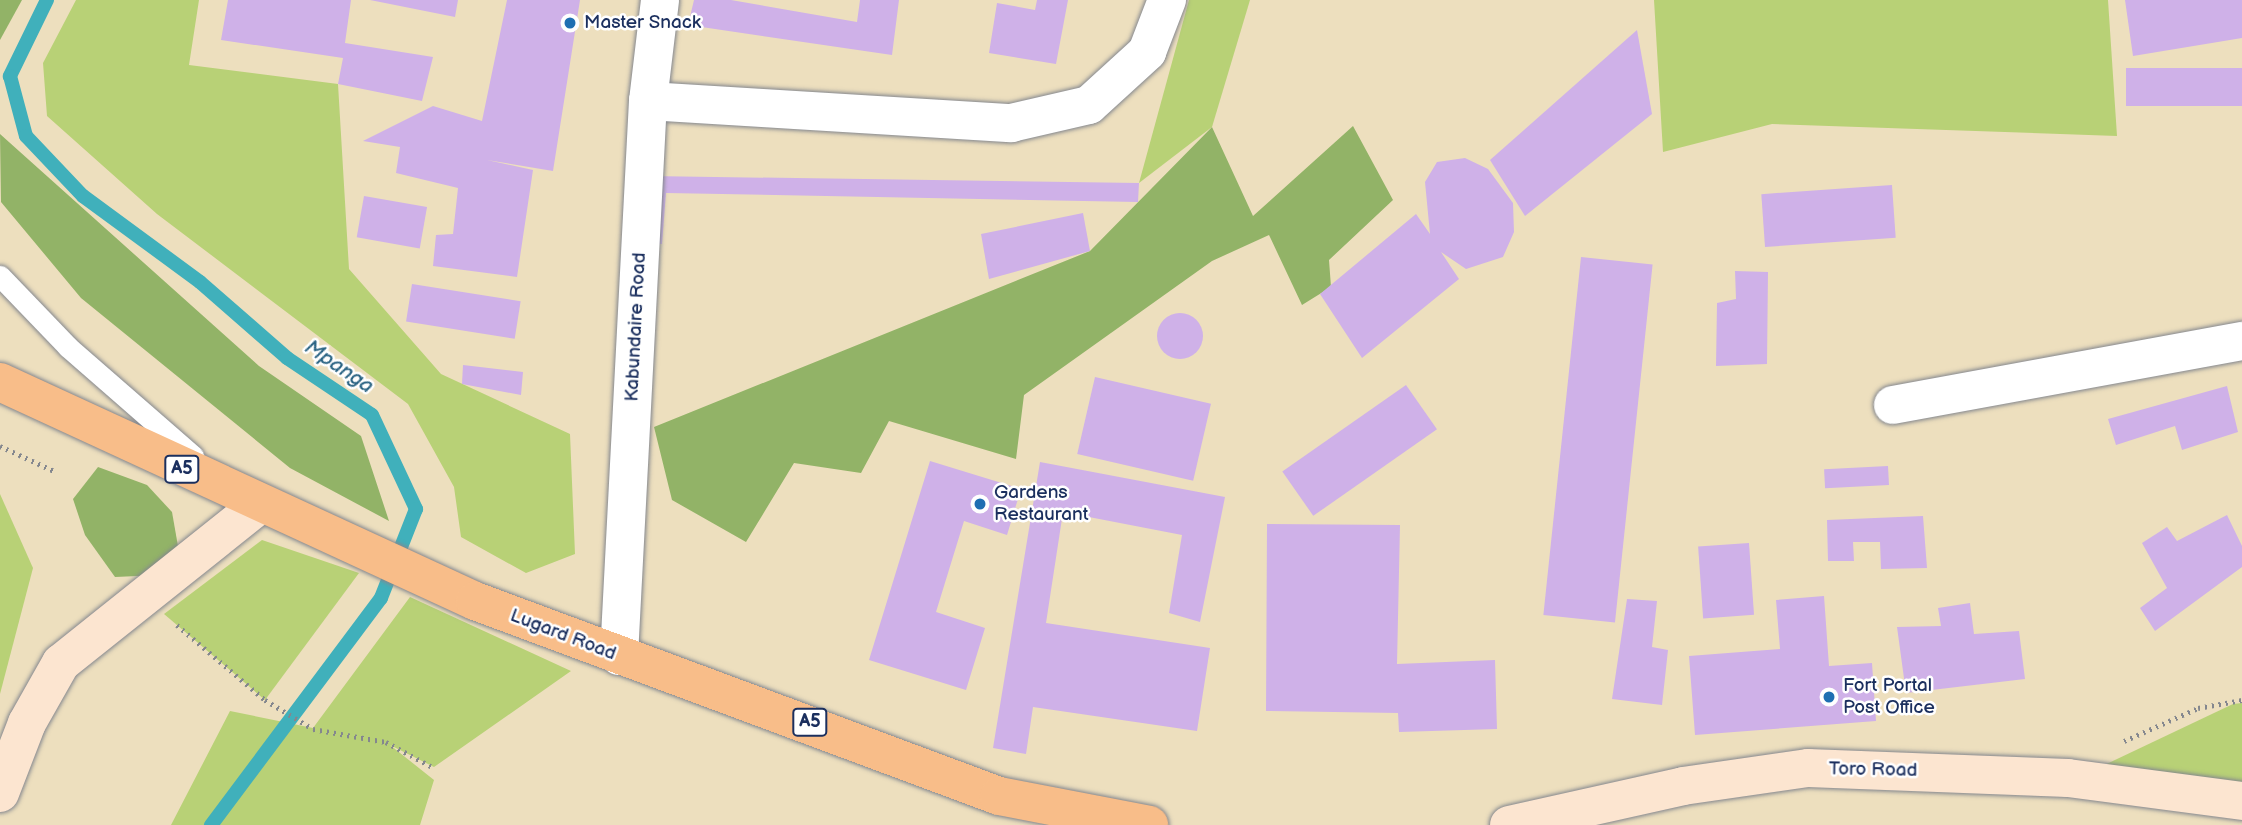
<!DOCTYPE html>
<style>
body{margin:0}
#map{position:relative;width:2242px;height:825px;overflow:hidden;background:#eddfbe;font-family:"Balsamiq Sans",sans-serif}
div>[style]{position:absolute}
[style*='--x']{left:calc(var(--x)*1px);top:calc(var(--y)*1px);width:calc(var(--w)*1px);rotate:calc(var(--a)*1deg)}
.green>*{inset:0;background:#b8d176}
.forest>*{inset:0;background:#92b367}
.stream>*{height:14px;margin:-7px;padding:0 7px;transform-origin:7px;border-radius:7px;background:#40b0bb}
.building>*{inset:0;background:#cfb1e8;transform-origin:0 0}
.round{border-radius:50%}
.path>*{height:4.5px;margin-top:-2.25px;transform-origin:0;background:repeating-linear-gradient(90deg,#84878e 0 2px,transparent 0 7px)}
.roads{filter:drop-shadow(0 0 2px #84878e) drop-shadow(0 0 2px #84878e)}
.lane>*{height:21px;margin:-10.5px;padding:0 10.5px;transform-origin:10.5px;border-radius:10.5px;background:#fff}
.street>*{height:38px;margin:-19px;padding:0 19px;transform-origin:19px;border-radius:19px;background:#fff}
.secondary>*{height:38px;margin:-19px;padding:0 19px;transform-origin:19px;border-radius:19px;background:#fce5d0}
.highway>*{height:38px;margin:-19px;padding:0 19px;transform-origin:19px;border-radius:19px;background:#f8bd89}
.dots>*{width:19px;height:19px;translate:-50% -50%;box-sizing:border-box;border:4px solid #fff;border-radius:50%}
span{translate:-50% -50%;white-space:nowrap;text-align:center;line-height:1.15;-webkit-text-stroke:5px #fff;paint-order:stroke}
.shield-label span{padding:2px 5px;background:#fff;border:2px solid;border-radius:5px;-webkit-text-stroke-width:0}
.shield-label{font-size:18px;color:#1b2f5e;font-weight:700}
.poi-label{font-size:19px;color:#1b2f5e}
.left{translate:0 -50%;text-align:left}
.street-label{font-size:19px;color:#1b2f5e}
.water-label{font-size:21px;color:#2a6383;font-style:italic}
</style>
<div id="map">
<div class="green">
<div style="clip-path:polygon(76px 0,199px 0,189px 65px,338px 84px,349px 269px,441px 374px,570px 434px,575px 554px,526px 573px,461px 537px,454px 487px,408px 404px,157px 214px,47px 116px,43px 63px)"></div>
<div style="clip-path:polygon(1189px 0,1250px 0,1212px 127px,1139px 183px)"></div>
<div style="clip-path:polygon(1654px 0,2108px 0,2117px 136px,1772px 124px,1663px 152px)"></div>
<div style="clip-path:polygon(0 494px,33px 568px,0 694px)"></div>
<div style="clip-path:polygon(262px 540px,359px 573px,265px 700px,164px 614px)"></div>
<div style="clip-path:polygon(410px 597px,571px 671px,434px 767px,390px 745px,434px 780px,420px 825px,171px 825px,230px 711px,313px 728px)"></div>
<div style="clip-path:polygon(2242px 703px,2242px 813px,2096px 769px,2233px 704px)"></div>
</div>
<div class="forest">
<div style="clip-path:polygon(0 0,22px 0,0 40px)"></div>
<div style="clip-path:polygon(1353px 126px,1393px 200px,1329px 260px,1331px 287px,1302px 305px,1269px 235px,1212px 261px,1024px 395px,1016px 459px,889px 421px,861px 473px,794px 463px,746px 542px,672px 500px,654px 427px,1090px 251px,1212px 127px,1253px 216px)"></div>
<div style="clip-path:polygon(0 134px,259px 366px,361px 436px,389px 521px,290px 468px,81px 298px,1px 202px)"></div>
<div style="clip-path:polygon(98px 467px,147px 485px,172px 512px,179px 552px,160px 575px,115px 577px,85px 535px,73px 499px)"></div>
</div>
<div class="stream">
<div style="--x:47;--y:0;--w:85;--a:116"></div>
<div style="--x:10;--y:76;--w:62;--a:75.1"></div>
<div style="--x:26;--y:136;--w:83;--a:46.5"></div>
<div style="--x:83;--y:196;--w:145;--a:36.3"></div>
<div style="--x:200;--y:282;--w:116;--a:41.1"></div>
<div style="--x:287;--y:358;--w:102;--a:33.8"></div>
<div style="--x:372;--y:415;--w:104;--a:64.9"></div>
<div style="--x:416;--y:509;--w:96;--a:111.5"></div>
<div style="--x:381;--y:598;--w:284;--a:126.8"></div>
</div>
<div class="building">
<div style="clip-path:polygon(228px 0,351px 0,345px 43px,433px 57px,422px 101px,338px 84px,343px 58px,221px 40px)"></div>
<div style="clip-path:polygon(370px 0,458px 0,455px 17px)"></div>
<div style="clip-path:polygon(507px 0,580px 0,553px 171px,487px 160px,533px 170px,517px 277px,433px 266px,436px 235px,453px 234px,458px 188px,396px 173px,400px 147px,363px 141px,433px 106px,482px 121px)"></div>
<div style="clip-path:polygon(694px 0,731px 0,857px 22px,860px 0,899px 0,892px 55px,688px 25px)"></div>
<div style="clip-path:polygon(1037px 0,1068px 0,1056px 64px,989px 53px,997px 3px,1035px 10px)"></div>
<div style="clip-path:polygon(2125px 0,2242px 0,2242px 38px,2133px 56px)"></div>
<div style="clip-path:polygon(1637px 30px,1652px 114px,1525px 216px,1490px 160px)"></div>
<div style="left:2242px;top:68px;width:38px;height:116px;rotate:90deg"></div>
<div style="clip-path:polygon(1465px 158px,1488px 169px,1513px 203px,1514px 232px,1503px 257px,1466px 269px,1441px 252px,1459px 279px,1362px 358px,1320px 294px,1416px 214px,1430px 234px,1425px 182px,1437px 162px)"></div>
<div style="clip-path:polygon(649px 176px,1139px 183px,1138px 202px,666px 193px,662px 244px,643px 243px)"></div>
<div style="left:1892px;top:185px;width:53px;height:131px;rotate:86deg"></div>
<div style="left:364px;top:196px;width:64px;height:42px;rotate:10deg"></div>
<div style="clip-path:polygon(1083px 213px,1090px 251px,989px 279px,981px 234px)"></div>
<div style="left:1581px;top:257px;width:72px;height:360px;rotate:6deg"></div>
<div style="clip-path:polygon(1735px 271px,1768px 272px,1767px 364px,1716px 366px,1717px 303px,1736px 299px)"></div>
<div style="left:412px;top:284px;width:110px;height:38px;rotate:9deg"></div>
<div class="round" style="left:1157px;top:313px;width:46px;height:46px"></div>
<div style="clip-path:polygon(463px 365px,523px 372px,521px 395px,462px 384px)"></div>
<div style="left:1095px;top:377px;width:119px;height:79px;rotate:13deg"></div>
<div style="left:1406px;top:385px;width:54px;height:151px;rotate:55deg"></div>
<div style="clip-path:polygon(2227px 386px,2238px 432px,2182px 450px,2175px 426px,2116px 445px,2108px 419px)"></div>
<div style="clip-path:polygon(930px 461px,1021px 489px,1007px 535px,964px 521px,936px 612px,985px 628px,966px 690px,869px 660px)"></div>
<div style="clip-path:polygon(1040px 462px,1225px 497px,1200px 622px,1169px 613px,1182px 535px,1063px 512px,1046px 623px,1210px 648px,1197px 731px,1033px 707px,1026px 754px,993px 748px)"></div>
<div style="left:1888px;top:466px;width:19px;height:64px;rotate:87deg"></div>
<div style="clip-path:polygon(2227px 515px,2242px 546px,2242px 567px,2155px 631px,2140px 608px,2167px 588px,2142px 543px,2167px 527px,2177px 541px)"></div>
<div style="clip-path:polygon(1923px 516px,1927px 568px,1881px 569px,1880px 542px,1853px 542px,1854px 561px,1828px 561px,1827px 520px)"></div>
<div style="clip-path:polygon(1267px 524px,1400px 525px,1397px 664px,1495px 660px,1497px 729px,1399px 732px,1398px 713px,1266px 711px)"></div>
<div style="left:1749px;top:543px;width:72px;height:51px;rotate:86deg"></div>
<div style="clip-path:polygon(1824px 596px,1829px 666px,1872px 663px,1876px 721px,1695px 735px,1689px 656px,1780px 649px,1776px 600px)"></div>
<div style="clip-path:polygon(1627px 599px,1657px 601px,1652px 647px,1668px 650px,1662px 705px,1612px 699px)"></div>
<div style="clip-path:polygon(1970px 603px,1974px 634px,2019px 631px,2025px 679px,1906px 693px,1897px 627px,1941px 626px,1938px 608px)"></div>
</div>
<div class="path">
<div style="--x:0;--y:446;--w:60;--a:24.8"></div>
<div style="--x:177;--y:625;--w:116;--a:40.4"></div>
<div style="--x:265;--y:700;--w:56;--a:31.1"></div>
<div style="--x:313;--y:729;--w:74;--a:10.1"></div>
<div style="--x:386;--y:742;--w:55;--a:28.4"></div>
<div style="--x:2124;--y:741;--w:81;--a:-24"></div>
<div style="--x:2198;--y:708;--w:45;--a:-10.3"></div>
</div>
<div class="roads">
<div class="lane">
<div style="--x:0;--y:276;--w:98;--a:46.2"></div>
<div style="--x:68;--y:347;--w:166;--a:41.1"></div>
</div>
<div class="street">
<div style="--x:648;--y:101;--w:364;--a:3.5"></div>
<div style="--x:1011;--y:123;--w:80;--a:-13"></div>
<div style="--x:1089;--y:105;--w:79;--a:-42.4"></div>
<div style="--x:1147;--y:52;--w:56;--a:-69"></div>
<div style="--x:1893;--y:405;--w:355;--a:-10.4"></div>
<div style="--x:619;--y:656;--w:556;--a:-87.01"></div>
<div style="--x:648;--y:101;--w:102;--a:-83.2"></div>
</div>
<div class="secondary">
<div style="--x:0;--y:793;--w:75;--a:-68.9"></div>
<div style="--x:27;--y:723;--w:69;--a:-60.5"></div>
<div style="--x:61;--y:663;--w:253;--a:-38.6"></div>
<div style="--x:1509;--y:825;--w:178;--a:-12.6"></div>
<div style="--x:1683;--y:786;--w:126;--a:-8.2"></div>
<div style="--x:1808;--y:768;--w:260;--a:2.2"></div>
<div style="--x:2068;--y:778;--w:176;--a:7.5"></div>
</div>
<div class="highway">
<div style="--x:0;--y:382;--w:523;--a:24.75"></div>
<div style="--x:475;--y:601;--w:559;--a:20.41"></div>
<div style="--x:999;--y:796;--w:153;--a:10.9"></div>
</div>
</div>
<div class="dots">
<div style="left:570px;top:23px;background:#1f6fb2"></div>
<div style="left:980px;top:504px;background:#1f6fb2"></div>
<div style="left:1829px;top:697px;background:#1f6fb2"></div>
</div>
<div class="shield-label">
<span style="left:182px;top:469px">A5</span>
<span style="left:810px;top:722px">A5</span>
</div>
<div class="poi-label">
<span class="left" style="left:584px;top:23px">Master Snack</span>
<span class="left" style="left:994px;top:504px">Gardens<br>Restaurant</span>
<span class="left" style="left:1843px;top:697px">Fort Portal<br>Post Office</span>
</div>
<div class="street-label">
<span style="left:636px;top:327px;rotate:-87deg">Kabundaire Road</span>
<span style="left:563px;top:635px;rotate:21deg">Lugard Road</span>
<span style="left:1873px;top:770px;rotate:1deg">Toro Road</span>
</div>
<div class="water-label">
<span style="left:339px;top:367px;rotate:34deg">Mpanga</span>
</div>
</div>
